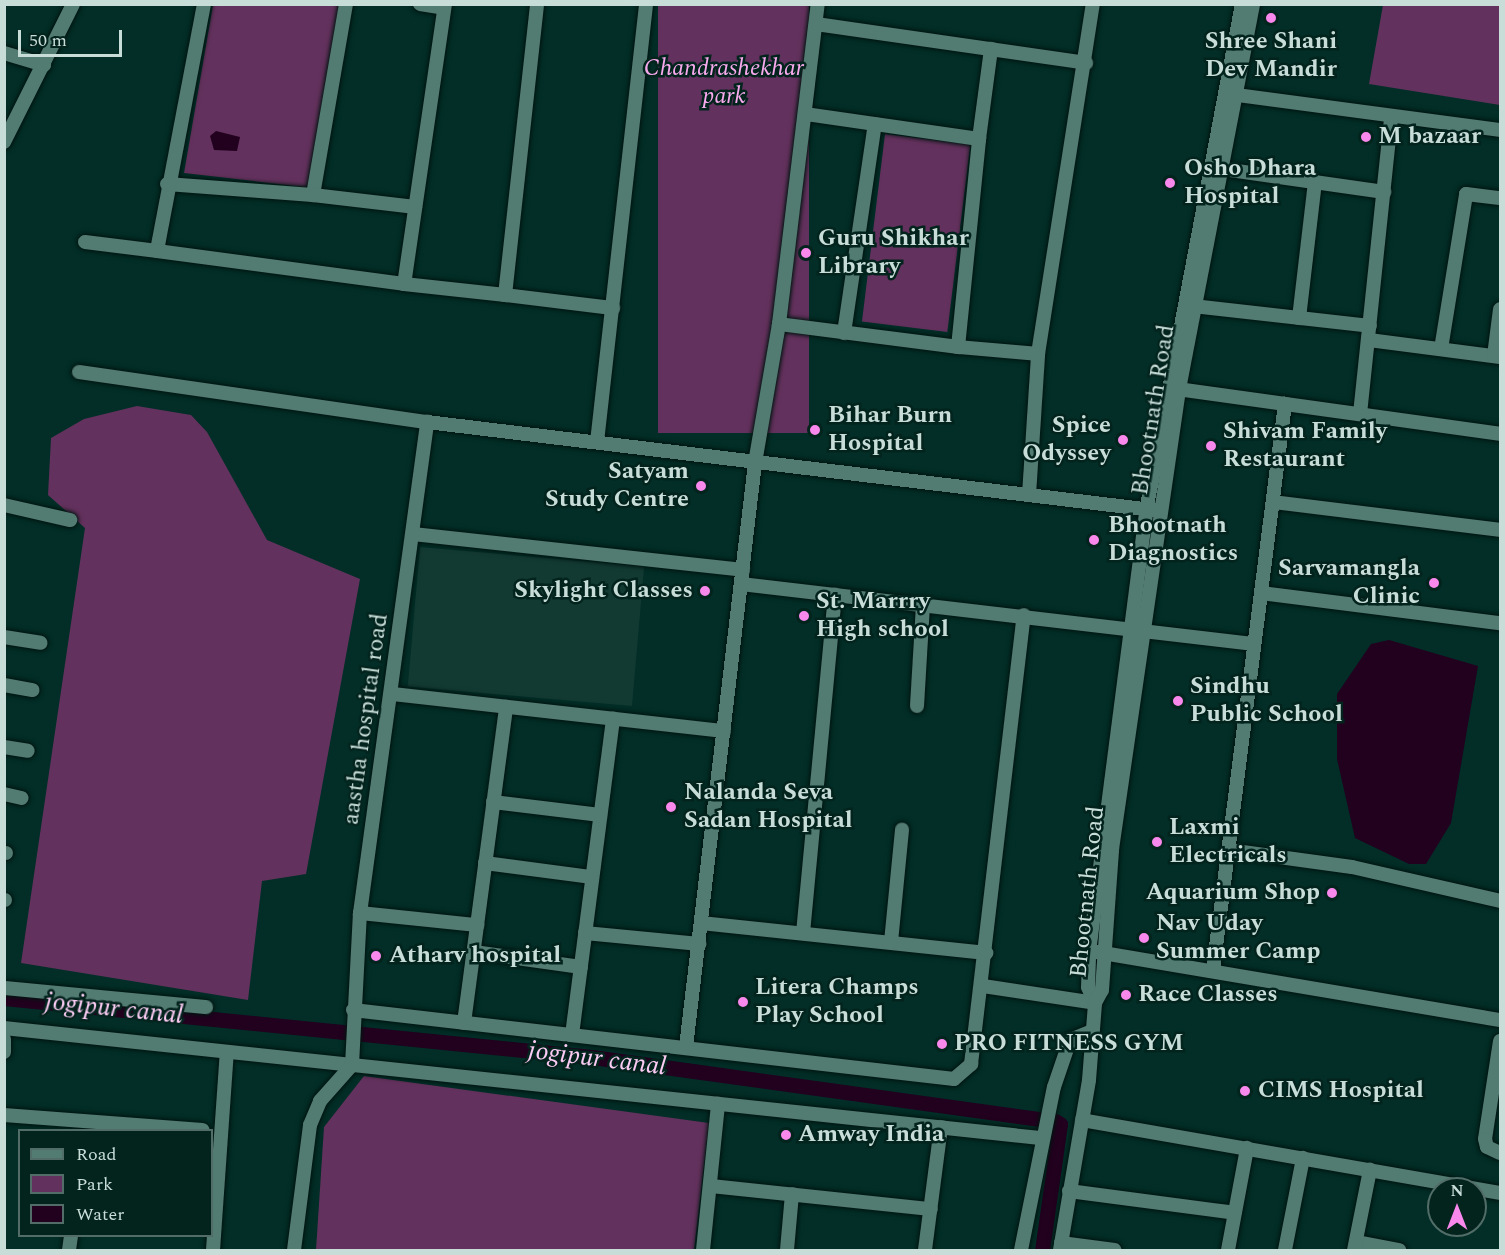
<!DOCTYPE html>
<style>
body{margin:0}
#map{position:relative;width:1505px;height:1255px;overflow:hidden;background:#022e27;font-family:Spectral,serif}
div>[style]{position:absolute}
[style*='--x']{left:calc(var(--x)*1px);top:calc(var(--y)*1px);width:calc(var(--w)*1px);rotate:calc(var(--a)*1deg)}
.built>*{inset:0;background:#123a33;transform-origin:0 0}
.green>*{inset:0;background:#63315d;transform-origin:0 0}
.water>*{inset:0;background:#22011f}
.canal>*{height:15px;margin:-7.5px;padding:0 7.5px;transform-origin:7.5px;border-radius:7.5px;background:#22011f}
.roads{filter:drop-shadow(0 0 2px #011410) drop-shadow(0 0 2px #011410)}
.minor>*{height:14px;margin:-7px;padding:0 7px;transform-origin:7px;border-radius:7px;background:#527b72}
.dots>*{width:16px;height:16px;translate:-50% -50%;box-sizing:border-box;border:3px solid #03231d;border-radius:50%}
span{translate:-50% -50%;white-space:nowrap;text-align:center;line-height:1.15;-webkit-text-stroke:5px #03231d;paint-order:stroke}
.poi-label{font-size:24px;color:#c8ddd8;font-weight:700}
.left{translate:0 -50%;text-align:left}
.right{translate:-100% -50%;text-align:right}
.park-label{font-size:24px;color:#f8aaed;font-style:italic}
.street-label{font-size:24px;color:#c8ddd8}
.water-label{font-size:26px;color:#fcccf4;font-style:italic}
.frame{position:absolute;inset:0;border:6px solid #c8ddd8;pointer-events:none}
.legend{position:absolute;left:18px;top:1129px;width:195px;height:108px;box-sizing:border-box;background:#03231d;border:2px solid #526d68;margin:0;padding:8px 10px;list-style:none;font-size:18px;color:#c8ddd8}
.legend li{display:flex;align-items:center;gap:12px;height:30px}
.legend b{width:30px;border:2px solid #526d68}
.north{position:absolute;left:1427px;top:1177px;width:60px;height:60px;box-sizing:border-box;background:#03231d;border:2px solid #526d68;border-radius:50%;rotate:0deg;font-size:16px;font-weight:700;line-height:24px;text-align:center;color:#c8ddd8}
.north::after{content:'';display:block;margin:auto;width:21px;height:27px;background:#f888eb;clip-path:polygon(50% 0,100% 100%,50% 72%,0 100%)}
.scale{position:absolute;left:18px;top:30px;width:104px;height:27px;box-sizing:border-box;border:3px solid #c8ddd8;border-top:0;padding-left:8px;font-size:18px;line-height:21px;white-space:nowrap;color:#c8ddd8;-webkit-text-stroke:4px #03231d;paint-order:stroke}
</style>
<div id="map">
<div class="built">
<div style="left:420px;top:547px;width:225px;height:140px;rotate:5deg"></div>
</div>
<div class="green">
<div style="clip-path:polygon(213px 5px,345px 5px,313px 188px,184px 173px)"></div>
<div style="left:658px;top:5px;width:151px;height:428px"></div>
<div style="clip-path:polygon(1383px 5px,1500px 5px,1500px 105px,1369px 84px)"></div>
<div style="left:885px;top:134px;width:86px;height:189px;rotate:7deg"></div>
<div style="clip-path:polygon(137px 406px,191px 415px,207px 432px,267px 540px,360px 579px,306px 874px,262px 881px,248px 1000px,21px 963px,85px 528px,48px 495px,51px 438px,84px 419px)"></div>
<div style="clip-path:polygon(364px 1076px,709px 1123px,694px 1250px,316px 1250px,324px 1127px)"></div>
</div>
<div class="water">
<div style="clip-path:polygon(216px 131px,240px 137px,237px 151px,214px 150px,210px 136px)"></div>
<div style="clip-path:polygon(1389px 640px,1478px 666px,1451px 823px,1426px 864px,1409px 864px,1355px 838px,1337px 759px,1337px 694px,1371px 644px)"></div>
</div>
<div class="canal">
<div style="--x:4;--y:998;--w:591;--a:5.73"></div>
<div style="--x:592;--y:1057;--w:467;--a:7.9"></div>
<div style="--x:1055;--y:1121;--w:6;--a:31"></div>
<div style="--x:1060;--y:1124;--w:127;--a:98.1"></div>
</div>
<div class="roads">
<div class="minor">
<div style="--x:204;--y:4;--w:251;--a:100.8"></div>
<div style="--x:157;--y:251;--w:249;--a:7.6"></div>
<div style="--x:346;--y:4;--w:194;--a:99.8"></div>
<div style="--x:313;--y:195;--w:103;--a:6.7"></div>
<div style="--x:420;--y:4;--w:24;--a:9"></div>
<div style="--x:445;--y:4;--w:283;--a:98.3"></div>
<div style="--x:404;--y:284;--w:102;--a:6.2"></div>
<div style="--x:505;--y:295;--w:293;--a:-83.7"></div>
<div style="--x:816;--y:24;--w:273;--a:8.2"></div>
<div style="--x:4;--y:53;--w:42;--a:16.7"></div>
<div style="--x:1230;--y:94;--w:272;--a:7.6"></div>
<div style="--x:979;--y:139;--w:91;--a:-82.4"></div>
<div style="--x:4;--y:142;--w:154;--a:-63.4"></div>
<div style="--x:1223;--y:169;--w:163;--a:8.1"></div>
<div style="--x:167;--y:184;--w:146;--a:4.3"></div>
<div style="--x:85;--y:242;--w:73;--a:7.1"></div>
<div style="--x:505;--y:295;--w:109;--a:6.9"></div>
<div style="--x:1193;--y:306;--w:178;--a:6.4"></div>
<div style="--x:1299;--y:318;--w:137;--a:-83.3"></div>
<div style="--x:779;--y:324;--w:180;--a:7.3"></div>
<div style="--x:958;--y:347;--w:209;--a:-84.2"></div>
<div style="--x:979;--y:139;--w:176;--a:-171.8"></div>
<div style="--x:844;--y:333;--w:211;--a:-81.6"></div>
<div style="--x:1369;--y:340;--w:132;--a:7.4"></div>
<div style="--x:958;--y:347;--w:80;--a:5"></div>
<div style="--x:1441;--y:349;--w:157;--a:-80.8"></div>
<div style="--x:1466;--y:194;--w:34;--a:7"></div>
<div style="--x:1494;--y:356;--w:47;--a:-82.7"></div>
<div style="--x:79;--y:372;--w:352;--a:8.2"></div>
<div style="--x:427;--y:422;--w:738;--a:6.92"></div>
<div style="--x:1170;--y:388;--w:333;--a:7.9"></div>
<div style="--x:1360;--y:414;--w:298;--a:-84"></div>
<div style="--x:597;--y:442;--w:441;--a:-83.6"></div>
<div style="--x:1029;--y:495;--w:141;--a:-86.3"></div>
<div style="--x:1038;--y:354;--w:354;--a:-81.1"></div>
<div style="--x:1273;--y:502;--w:229;--a:7"></div>
<div style="--x:4;--y:505;--w:68;--a:12.8"></div>
<div style="--x:413;--y:534;--w:332;--a:6.2"></div>
<div style="--x:741;--y:584;--w:516;--a:6.67"></div>
<div style="--x:1261;--y:593;--w:241;--a:7.2"></div>
<div style="--x:4;--y:637;--w:37;--a:9"></div>
<div style="--x:4;--y:685;--w:29;--a:10"></div>
<div style="--x:393;--y:694;--w:333;--a:6.4"></div>
<div style="--x:917;--y:706;--w:102;--a:-86.6"></div>
<div style="--x:4;--y:747;--w:24;--a:9"></div>
<div style="--x:4;--y:794;--w:18;--a:13"></div>
<div style="--x:493;--y:802;--w:108;--a:6.9"></div>
<div style="--x:1228;--y:850;--w:125;--a:7.8"></div>
<div style="--x:1352;--y:867;--w:152;--a:12.9"></div>
<div style="--x:4;--y:853;--w:2;--a:0"></div>
<div style="--x:485;--y:863;--w:108;--a:7.5"></div>
<div style="--x:4;--y:900;--w:1;--a:0"></div>
<div style="--x:360;--y:913;--w:118;--a:5.9"></div>
<div style="--x:701;--y:923;--w:287;--a:6"></div>
<div style="--x:585;--y:933;--w:115;--a:5.5"></div>
<div style="--x:803;--y:933;--w:340;--a:-84.6"></div>
<div style="--x:891;--y:942;--w:113;--a:-84.4"></div>
<div style="--x:474;--y:952;--w:108;--a:8"></div>
<div style="--x:1097;--y:952;--w:409;--a:9.6"></div>
<div style="--x:1213;--y:970;--w:571;--a:-82.75"></div>
<div style="--x:983;--y:986;--w:113;--a:8.6"></div>
<div style="--x:4;--y:988;--w:203;--a:5.4"></div>
<div style="--x:1095;--y:1003;--w:17;--a:-114"></div>
<div style="--x:1088;--y:987;--w:35;--a:-88"></div>
<div style="--x:1089;--y:952;--w:445;--a:-82.6"></div>
<div style="--x:1146;--y:511;--w:516;--a:-79.28"></div>
<div style="--x:353;--y:1010;--w:605;--a:6.55"></div>
<div style="--x:954;--y:1079;--w:23;--a:-41"></div>
<div style="--x:971;--y:1064;--w:452;--a:-83.3"></div>
<div style="--x:464;--y:1023;--w:319;--a:-82.4"></div>
<div style="--x:4;--y:1028;--w:1042;--a:6.06"></div>
<div style="--x:572;--y:1035;--w:319;--a:-82.6"></div>
<div style="--x:4;--y:1039;--w:13;--a:90"></div>
<div style="--x:1500;--y:1041;--w:99;--a:98.7"></div>
<div style="--x:1485;--y:1139;--w:8;--a:76"></div>
<div style="--x:1487;--y:1147;--w:14;--a:25"></div>
<div style="--x:686;--y:1047;--w:588;--a:-83.26"></div>
<div style="--x:755;--y:463;--w:141;--a:-80.2"></div>
<div style="--x:779;--y:324;--w:322;--a:-83.1"></div>
<div style="--x:4;--y:1115;--w:199;--a:4.3"></div>
<div style="--x:1082;--y:1120;--w:424;--a:9.9"></div>
<div style="--x:711;--y:1186;--w:221;--a:6"></div>
<div style="--x:1069;--y:1191;--w:167;--a:7.5"></div>
<div style="--x:1356;--y:1242;--w:44;--a:10.5"></div>
<div style="--x:1061;--y:1243;--w:54;--a:7.4"></div>
<div style="--x:69;--y:1250;--w:14;--a:-82"></div>
<div style="--x:213;--y:1250;--w:198;--a:-86"></div>
<div style="--x:294;--y:1250;--w:126;--a:-82.7"></div>
<div style="--x:310;--y:1125;--w:26;--a:-67"></div>
<div style="--x:320;--y:1101;--w:48;--a:-48.4"></div>
<div style="--x:352;--y:1065;--w:152;--a:-87"></div>
<div style="--x:360;--y:913;--w:496;--a:-82.2"></div>
<div style="--x:703;--y:1250;--w:147;--a:-84.1"></div>
<div style="--x:787;--y:1250;--w:56;--a:-84.9"></div>
<div style="--x:925;--y:1250;--w:124;--a:-82.6"></div>
<div style="--x:1021;--y:1250;--w:166;--a:-78.6"></div>
<div style="--x:1054;--y:1087;--w:50;--a:-71.2"></div>
<div style="--x:1070;--y:1040;--w:24;--a:-22"></div>
<div style="--x:1060;--y:1250;--w:172;--a:-80.3"></div>
<div style="--x:1089;--y:1080;--w:77;--a:-85.5"></div>
<div style="--x:1095;--y:1003;--w:15;--a:-62"></div>
<div style="--x:1102;--y:990;--w:141;--a:-85.9"></div>
<div style="--x:1112;--y:849;--w:465;--a:-81.7"></div>
<div style="--x:1179;--y:389;--w:392;--a:-79.1"></div>
<div style="--x:1228;--y:1250;--w:104;--a:-79.4"></div>
<div style="--x:1285;--y:1250;--w:94;--a:-78.9"></div>
<div style="--x:1354;--y:1250;--w:82;--a:-78.7"></div>
</div>
</div>
<div class="dots">
<div style="left:1271px;top:18px;background:#f888eb"></div>
<div style="left:1366px;top:137px;background:#f888eb"></div>
<div style="left:1170px;top:183px;background:#f888eb"></div>
<div style="left:806px;top:253px;background:#f888eb"></div>
<div style="left:815px;top:430px;background:#f888eb"></div>
<div style="left:1123px;top:440px;background:#f888eb"></div>
<div style="left:1211px;top:446px;background:#f888eb"></div>
<div style="left:701px;top:486px;background:#f888eb"></div>
<div style="left:1094px;top:540px;background:#f888eb"></div>
<div style="left:1434px;top:583px;background:#f888eb"></div>
<div style="left:705px;top:591px;background:#f888eb"></div>
<div style="left:804px;top:616px;background:#f888eb"></div>
<div style="left:1178px;top:701px;background:#f888eb"></div>
<div style="left:671px;top:807px;background:#f888eb"></div>
<div style="left:1157px;top:842px;background:#f888eb"></div>
<div style="left:1332px;top:893px;background:#f888eb"></div>
<div style="left:1144px;top:938px;background:#f888eb"></div>
<div style="left:376px;top:956px;background:#f888eb"></div>
<div style="left:1126px;top:995px;background:#f888eb"></div>
<div style="left:743px;top:1002px;background:#f888eb"></div>
<div style="left:942px;top:1044px;background:#f888eb"></div>
<div style="left:1245px;top:1091px;background:#f888eb"></div>
<div style="left:786px;top:1135px;background:#f888eb"></div>
</div>
<div class="poi-label">
<span style="left:1271px;top:56px">Shree Shani<br>Dev Mandir</span>
<span class="left" style="left:1378px;top:137px">M bazaar</span>
<span class="left" style="left:1184px;top:183px">Osho Dhara<br>Hospital</span>
<span class="left" style="left:818px;top:253px">Guru Shikhar<br>Library</span>
<span class="left" style="left:828px;top:430px">Bihar Burn<br>Hospital</span>
<span class="right" style="left:1111px;top:440px">Spice<br>Odyssey</span>
<span class="left" style="left:1223px;top:446px">Shivam Family<br>Restaurant</span>
<span class="right" style="left:689px;top:486px">Satyam<br>Study Centre</span>
<span class="left" style="left:1108px;top:540px">Bhootnath<br>Diagnostics</span>
<span class="right" style="left:1420px;top:583px">Sarvamangla<br>Clinic</span>
<span class="right" style="left:693px;top:591px">Skylight Classes</span>
<span class="left" style="left:816px;top:616px">St. Marrry<br>High school</span>
<span class="left" style="left:1190px;top:701px">Sindhu<br>Public School</span>
<span class="left" style="left:684px;top:807px">Nalanda Seva<br>Sadan Hospital</span>
<span class="left" style="left:1169px;top:842px">Laxmi<br>Electricals</span>
<span class="right" style="left:1320px;top:893px">Aquarium Shop</span>
<span class="left" style="left:1156px;top:938px">Nav Uday<br>Summer Camp</span>
<span class="left" style="left:389px;top:956px">Atharv hospital</span>
<span class="left" style="left:755px;top:1002px">Litera Champs<br>Play School</span>
<span class="left" style="left:1138px;top:995px">Race Classes</span>
<span class="left" style="left:954px;top:1044px">PRO FITNESS GYM</span>
<span class="left" style="left:1258px;top:1091px">CIMS Hospital</span>
<span class="left" style="left:798px;top:1135px">Amway India</span>
</div>
<div class="park-label">
<span style="left:724px;top:83px">Chandrashekhar<br>park</span>
</div>
<div class="street-label">
<span style="left:1154px;top:410px;rotate:-81deg">Bhootnath Road</span>
<span style="left:366px;top:719px;rotate:-82deg">aastha hospital road</span>
<span style="left:1088px;top:892px;rotate:-84deg">Bhootnath Road</span>
</div>
<div class="water-label">
<span style="left:114px;top:1009px;rotate:6deg">jogipur canal</span>
<span style="left:597px;top:1059px;rotate:7deg">jogipur canal</span>
</div>
<div class="frame"></div>
<ul class="legend">
<li><b style="height:8px;background:#527b72"></b>Road</li>
<li><b style="height:16px;background:#63315d"></b>Park</li>
<li><b style="height:16px;background:#22011f"></b>Water</li>
</ul>
<div class="north">N</div>
<div class="scale">50 m</div>
</div>
